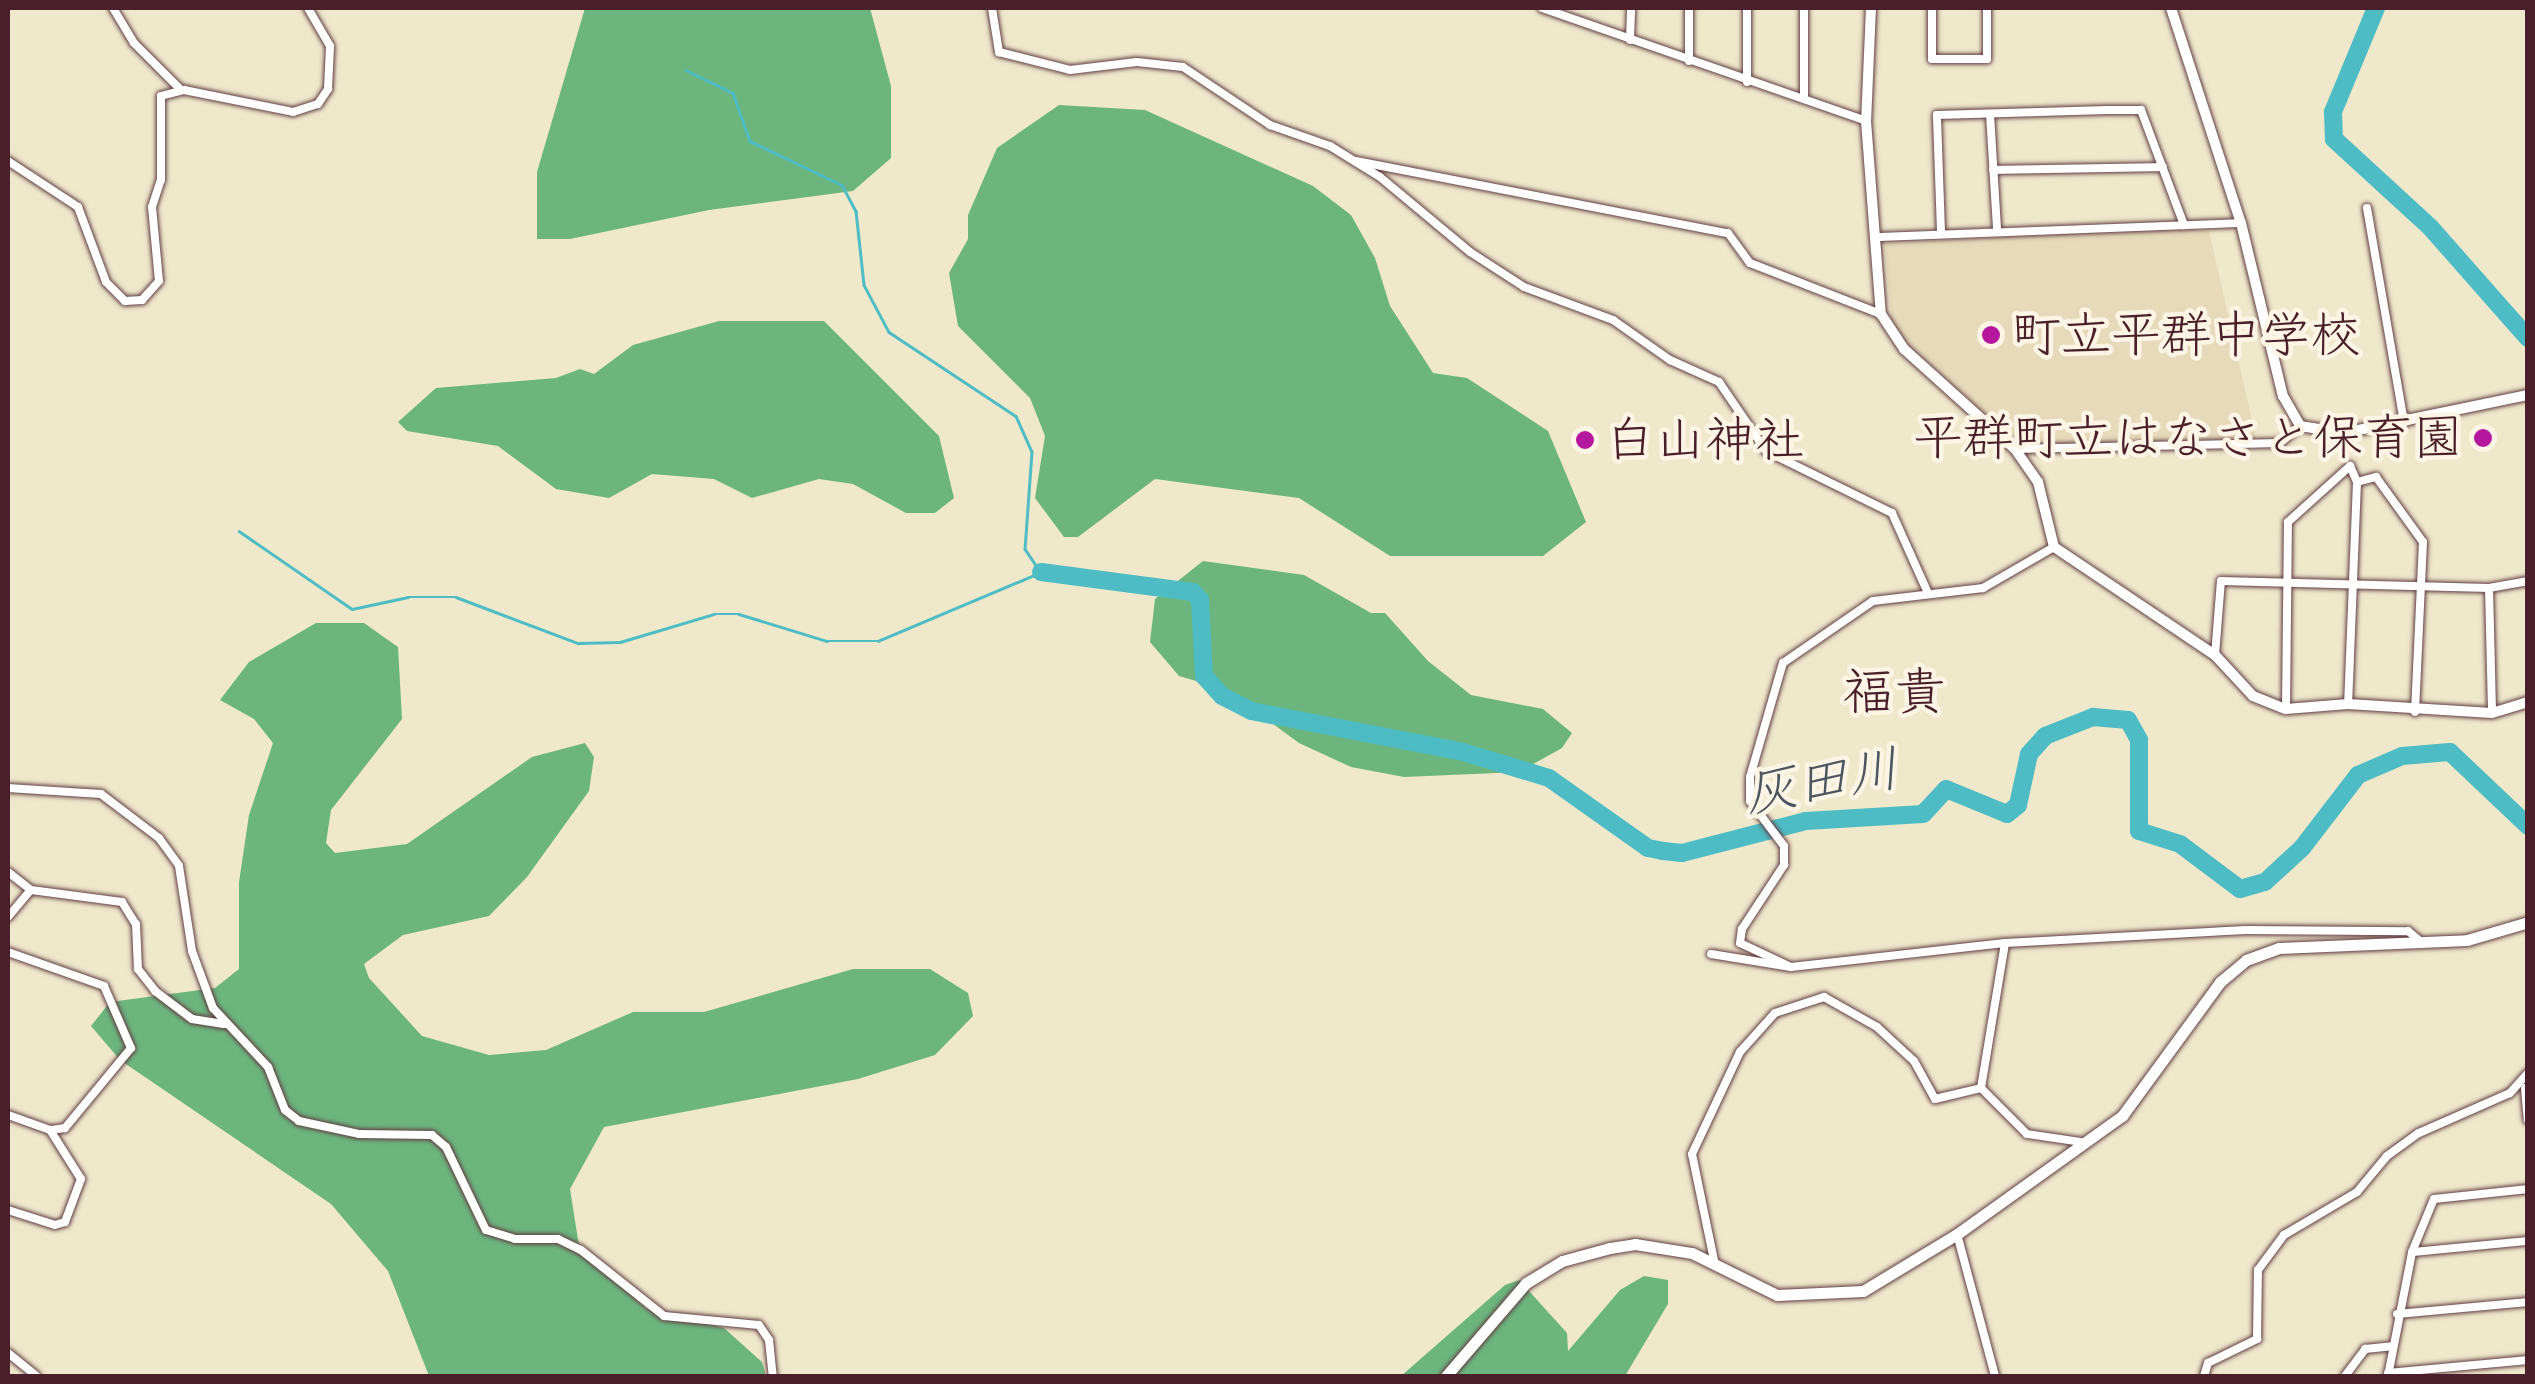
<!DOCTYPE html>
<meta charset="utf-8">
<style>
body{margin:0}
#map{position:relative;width:2535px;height:1384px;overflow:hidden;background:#efe8cb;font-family:Caveat,"Klee One",sans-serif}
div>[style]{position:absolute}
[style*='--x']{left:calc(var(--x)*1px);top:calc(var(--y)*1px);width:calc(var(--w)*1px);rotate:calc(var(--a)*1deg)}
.built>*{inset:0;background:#e6daba}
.forest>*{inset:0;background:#6cb67e}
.stream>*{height:2.5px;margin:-1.25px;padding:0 1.25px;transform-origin:1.25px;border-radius:1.25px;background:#4ebcc4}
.river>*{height:18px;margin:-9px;padding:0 9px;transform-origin:9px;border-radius:9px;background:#4ebcc4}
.roads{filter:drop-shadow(0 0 2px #633d43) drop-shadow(0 0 2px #633d43)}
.minor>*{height:8px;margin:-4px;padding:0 4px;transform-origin:4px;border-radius:4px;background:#fff}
.tertiary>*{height:10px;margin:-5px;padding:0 5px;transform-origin:5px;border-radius:5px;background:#fff}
.secondary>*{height:11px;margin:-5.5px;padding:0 5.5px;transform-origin:5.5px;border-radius:5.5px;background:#fff}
.dots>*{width:28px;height:28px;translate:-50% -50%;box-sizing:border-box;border:5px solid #fcf5e5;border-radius:50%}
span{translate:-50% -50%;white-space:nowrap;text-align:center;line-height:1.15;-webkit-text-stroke:9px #fcf5e5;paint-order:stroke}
.poi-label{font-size:50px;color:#4a1f2b}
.left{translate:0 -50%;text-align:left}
.right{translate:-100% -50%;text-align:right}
.neighbourhood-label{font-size:52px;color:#4a1f2b}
.water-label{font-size:52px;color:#4b5661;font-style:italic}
.frame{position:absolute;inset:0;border:10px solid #4a1f2b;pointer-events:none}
</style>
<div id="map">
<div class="built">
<div style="clip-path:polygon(2121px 230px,2209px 231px,2257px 442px,2022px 446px,1892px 330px,1885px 244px)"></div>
</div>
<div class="forest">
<div style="clip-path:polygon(585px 8px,870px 8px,891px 86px,891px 158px,853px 191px,709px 210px,570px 239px,537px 239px,537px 172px)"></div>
<div style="clip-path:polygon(1059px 105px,1145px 110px,1313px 186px,1351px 215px,1375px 258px,1390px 306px,1433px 373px,1467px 378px,1548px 431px,1586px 522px,1543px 556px,1390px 556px,1299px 498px,1155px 479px,1078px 537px,1064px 537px,1035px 498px,1045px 436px,1030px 398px,958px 326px,949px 273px,968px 239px,968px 215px,997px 148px)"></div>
<div style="clip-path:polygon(719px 321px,824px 321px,939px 436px,954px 498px,935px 513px,906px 513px,853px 484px,819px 479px,752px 498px,714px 479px,652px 474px,609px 498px,556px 489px,498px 446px,407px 431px,398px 422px,436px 388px,556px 378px,580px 369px,594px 374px,633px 345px)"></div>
<div style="clip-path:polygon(1203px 561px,1304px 575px,1371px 613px,1385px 613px,1428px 661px,1471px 695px,1543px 709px,1572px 733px,1562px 748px,1519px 772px,1404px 777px,1351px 767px,1299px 743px,1227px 690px,1179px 676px,1150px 642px,1155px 599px)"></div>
<div style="clip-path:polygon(316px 623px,364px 623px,398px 647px,402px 719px,331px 810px,326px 843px,335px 853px,407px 844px,532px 757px,585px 743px,594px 757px,589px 791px,527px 877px,489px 916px,403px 935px,364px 964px,369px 978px,422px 1036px,489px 1055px,546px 1050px,633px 1012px,704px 1012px,853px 969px,930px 969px,968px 993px,973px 1016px,935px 1055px,858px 1079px,604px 1127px,570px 1189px,580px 1252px,647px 1309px,724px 1328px,762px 1362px,766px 1376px,429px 1376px,388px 1271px,331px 1204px,120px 1060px,91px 1026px,110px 1002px,215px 988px,239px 969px,239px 882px,249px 815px,273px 743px,254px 719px,220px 700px,249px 662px)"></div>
<div style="clip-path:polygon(1644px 1276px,1668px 1280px,1668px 1304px,1625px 1376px,1401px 1376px,1505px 1285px,1519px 1280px,1567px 1333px,1568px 1351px,1620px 1290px)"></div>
</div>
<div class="stream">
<div style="--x:686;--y:70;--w:52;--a:26.1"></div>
<div style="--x:733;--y:93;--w:51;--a:70.5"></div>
<div style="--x:750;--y:141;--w:102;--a:25.6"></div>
<div style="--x:842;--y:185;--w:30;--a:62"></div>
<div style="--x:856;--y:211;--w:74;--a:83.8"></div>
<div style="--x:864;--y:285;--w:53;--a:62"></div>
<div style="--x:889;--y:332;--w:152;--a:33.5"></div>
<div style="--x:1016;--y:416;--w:39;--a:66"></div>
<div style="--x:1032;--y:452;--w:97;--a:94.1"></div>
<div style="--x:1025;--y:549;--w:27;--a:56"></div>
<div style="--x:239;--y:531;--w:137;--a:34.6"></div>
<div style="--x:352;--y:609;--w:57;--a:-12.1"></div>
<div style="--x:408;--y:597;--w:48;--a:0"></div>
<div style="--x:456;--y:597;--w:130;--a:20.7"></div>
<div style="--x:578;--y:643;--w:42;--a:-1.4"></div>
<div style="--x:620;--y:642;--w:98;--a:-16.6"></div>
<div style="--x:714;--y:614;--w:25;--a:0"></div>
<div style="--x:739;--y:614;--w:92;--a:17.1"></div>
<div style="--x:827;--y:641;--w:51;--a:0"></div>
<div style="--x:878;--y:641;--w:177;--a:-22.9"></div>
</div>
<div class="river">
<div style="--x:2376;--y:8;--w:113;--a:112.5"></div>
<div style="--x:2333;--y:112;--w:27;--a:88"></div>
<div style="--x:2334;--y:139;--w:130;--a:42.5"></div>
<div style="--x:2430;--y:227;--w:148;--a:48.6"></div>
<div style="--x:1041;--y:572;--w:153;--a:7.5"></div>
<div style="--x:1193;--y:592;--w:11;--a:49"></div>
<div style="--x:1200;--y:600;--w:76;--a:87"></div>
<div style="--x:1204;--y:676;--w:27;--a:48"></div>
<div style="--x:1222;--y:696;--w:33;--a:27"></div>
<div style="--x:1251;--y:711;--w:216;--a:10.9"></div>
<div style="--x:1463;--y:752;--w:90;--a:16.8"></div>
<div style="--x:1549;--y:778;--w:121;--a:35.3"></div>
<div style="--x:1648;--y:848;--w:15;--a:11"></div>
<div style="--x:1663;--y:851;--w:19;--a:6"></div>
<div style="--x:1682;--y:853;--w:128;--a:-14.5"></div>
<div style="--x:1806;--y:821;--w:117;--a:-3.4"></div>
<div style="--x:1923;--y:814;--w:34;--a:-47"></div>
<div style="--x:1946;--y:789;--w:66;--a:22.3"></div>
<div style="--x:2007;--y:814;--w:14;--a:-39"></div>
<div style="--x:2018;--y:805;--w:52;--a:-77.8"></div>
<div style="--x:2029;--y:754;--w:24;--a:-48"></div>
<div style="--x:2045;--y:736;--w:52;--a:-21.6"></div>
<div style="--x:2093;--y:717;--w:35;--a:5"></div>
<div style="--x:2128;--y:720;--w:23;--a:61"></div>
<div style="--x:2139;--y:740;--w:91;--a:90"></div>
<div style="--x:2139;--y:831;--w:43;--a:17.6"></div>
<div style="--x:2180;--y:844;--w:75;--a:36.9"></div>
<div style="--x:2240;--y:889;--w:26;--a:-16"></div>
<div style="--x:2265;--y:882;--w:50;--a:-42.6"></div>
<div style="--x:2302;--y:848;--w:92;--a:-52.5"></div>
<div style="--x:2358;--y:775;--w:48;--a:-23.4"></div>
<div style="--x:2402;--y:756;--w:48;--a:-4.8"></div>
<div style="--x:2450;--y:752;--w:108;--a:43.5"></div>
</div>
<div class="roads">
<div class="minor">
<div style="--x:113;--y:8;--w:41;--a:59"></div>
<div style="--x:134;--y:43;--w:66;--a:45"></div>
<div style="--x:992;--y:8;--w:45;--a:81"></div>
<div style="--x:999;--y:52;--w:73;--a:14.2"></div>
<div style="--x:1070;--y:70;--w:67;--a:-6.8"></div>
<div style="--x:1137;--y:62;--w:46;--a:6.2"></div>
<div style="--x:1183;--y:67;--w:105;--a:33.7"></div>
<div style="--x:1270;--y:125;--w:64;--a:19.3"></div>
<div style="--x:1330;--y:146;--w:59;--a:31.8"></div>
<div style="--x:1380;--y:177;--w:117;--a:39.8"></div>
<div style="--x:1470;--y:252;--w:64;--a:32.9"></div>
<div style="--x:1524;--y:287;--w:95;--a:20.3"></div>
<div style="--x:1613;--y:320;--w:70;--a:35.1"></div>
<div style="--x:1670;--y:360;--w:54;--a:24.2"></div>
<div style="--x:1719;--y:382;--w:83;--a:55.7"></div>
<div style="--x:1766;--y:451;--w:140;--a:26.2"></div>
<div style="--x:1892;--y:513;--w:88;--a:65.8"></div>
<div style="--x:1542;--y:8;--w:343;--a:19.2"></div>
<div style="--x:1932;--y:8;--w:51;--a:90"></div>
<div style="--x:1932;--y:59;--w:55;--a:0"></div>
<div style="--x:1987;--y:59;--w:51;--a:-90"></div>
<div style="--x:1630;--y:40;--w:32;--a:-88"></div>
<div style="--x:1689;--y:61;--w:53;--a:-90"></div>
<div style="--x:1747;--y:82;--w:74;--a:-90"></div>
<div style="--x:1804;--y:99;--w:91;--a:-90"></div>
<div style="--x:1990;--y:114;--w:115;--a:86.5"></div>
<div style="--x:8;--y:161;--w:84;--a:33.3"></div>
<div style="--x:78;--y:207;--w:80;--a:69.5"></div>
<div style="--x:106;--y:282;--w:27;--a:45"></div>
<div style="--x:125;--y:301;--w:17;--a:-3"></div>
<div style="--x:142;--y:300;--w:25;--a:-48"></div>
<div style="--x:159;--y:281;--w:74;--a:-95.4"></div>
<div style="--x:152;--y:207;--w:28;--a:-72"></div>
<div style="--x:161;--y:180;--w:84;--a:-90"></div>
<div style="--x:161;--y:96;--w:24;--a:-15"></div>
<div style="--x:184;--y:90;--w:111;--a:11.4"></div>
<div style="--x:293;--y:112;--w:26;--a:-18"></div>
<div style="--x:318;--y:104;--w:18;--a:-56"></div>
<div style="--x:328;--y:89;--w:43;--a:-87.3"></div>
<div style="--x:330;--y:46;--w:44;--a:-120.1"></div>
<div style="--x:1356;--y:161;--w:379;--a:11"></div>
<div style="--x:1728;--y:233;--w:37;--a:54"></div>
<div style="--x:1750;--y:263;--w:141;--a:21.3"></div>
<div style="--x:1993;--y:170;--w:170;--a:-1"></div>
<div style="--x:2367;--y:208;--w:218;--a:80.2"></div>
<div style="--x:1941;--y:232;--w:117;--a:-92"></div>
<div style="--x:1937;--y:115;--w:170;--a:-1.7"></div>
<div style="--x:2107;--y:110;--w:34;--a:0"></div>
<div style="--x:2141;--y:110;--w:123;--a:69.5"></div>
<div style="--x:1877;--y:237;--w:364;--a:-2.2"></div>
<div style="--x:2015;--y:449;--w:265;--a:-1.3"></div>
<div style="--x:2280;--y:443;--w:26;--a:-40"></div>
<div style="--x:2357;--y:482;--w:20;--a:-15"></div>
<div style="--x:2376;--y:477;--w:80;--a:54.1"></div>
<div style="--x:2423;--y:542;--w:170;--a:92.7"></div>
<div style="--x:2489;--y:588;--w:125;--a:88.6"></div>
<div style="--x:2215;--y:655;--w:74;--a:-85.4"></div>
<div style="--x:2221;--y:581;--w:268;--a:1.5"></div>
<div style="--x:2489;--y:588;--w:40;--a:-10"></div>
<div style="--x:2286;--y:709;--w:187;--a:-89.4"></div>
<div style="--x:2288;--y:522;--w:84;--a:-42.1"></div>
<div style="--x:2350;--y:466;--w:17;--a:66"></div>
<div style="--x:2357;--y:482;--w:222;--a:92.3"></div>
<div style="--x:8;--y:788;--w:93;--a:3.7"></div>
<div style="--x:101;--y:794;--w:73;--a:37.2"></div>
<div style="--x:159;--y:838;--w:34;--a:54"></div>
<div style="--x:179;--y:866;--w:86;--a:81.3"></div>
<div style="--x:192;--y:951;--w:61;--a:69.8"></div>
<div style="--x:213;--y:1008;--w:81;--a:47"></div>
<div style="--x:268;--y:1067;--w:46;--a:68.4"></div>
<div style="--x:285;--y:1110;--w:18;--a:38"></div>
<div style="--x:299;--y:1121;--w:61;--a:12.2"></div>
<div style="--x:359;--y:1134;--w:73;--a:0.8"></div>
<div style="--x:432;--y:1135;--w:18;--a:41"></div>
<div style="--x:446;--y:1147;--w:92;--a:64.3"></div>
<div style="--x:486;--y:1230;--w:30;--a:17"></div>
<div style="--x:515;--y:1239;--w:43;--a:0"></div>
<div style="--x:558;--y:1239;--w:25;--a:26"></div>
<div style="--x:581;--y:1250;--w:106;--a:38.5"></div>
<div style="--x:664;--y:1316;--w:95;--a:5.4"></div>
<div style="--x:759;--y:1325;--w:18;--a:56"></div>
<div style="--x:769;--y:1340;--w:36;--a:84"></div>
<div style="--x:8;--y:872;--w:29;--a:38"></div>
<div style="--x:31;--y:890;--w:92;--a:7.5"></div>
<div style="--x:122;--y:902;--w:26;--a:58"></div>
<div style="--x:136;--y:924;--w:45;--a:87.5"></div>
<div style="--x:138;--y:969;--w:28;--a:52"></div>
<div style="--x:155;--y:991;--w:46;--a:37.1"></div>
<div style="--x:192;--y:1019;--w:32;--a:9"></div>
<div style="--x:8;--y:917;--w:35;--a:-50"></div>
<div style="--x:8;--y:952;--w:102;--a:19.5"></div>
<div style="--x:104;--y:986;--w:68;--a:66.5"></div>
<div style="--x:131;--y:1048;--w:104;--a:129.5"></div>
<div style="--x:65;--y:1128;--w:15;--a:172"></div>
<div style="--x:50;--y:1130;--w:45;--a:-160.3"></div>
<div style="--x:1711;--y:954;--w:81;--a:9.2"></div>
<div style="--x:1791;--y:967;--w:215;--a:-6.4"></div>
<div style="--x:2005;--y:943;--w:241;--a:-3.1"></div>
<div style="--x:2246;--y:930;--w:162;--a:0.4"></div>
<div style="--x:2408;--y:931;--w:16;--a:40"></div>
<div style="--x:1791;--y:967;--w:56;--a:-154.8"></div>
<div style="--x:1740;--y:943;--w:14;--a:-82"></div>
<div style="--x:1742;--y:929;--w:77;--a:-56.7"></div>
<div style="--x:1784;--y:865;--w:19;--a:-90"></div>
<div style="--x:1784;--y:846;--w:56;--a:-127.1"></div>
<div style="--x:1750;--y:801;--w:24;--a:-90"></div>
<div style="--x:1750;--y:777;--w:119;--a:-73.9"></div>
<div style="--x:1783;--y:663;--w:109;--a:-34.6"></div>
<div style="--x:1873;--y:601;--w:111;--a:-6.7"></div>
<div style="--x:1983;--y:588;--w:82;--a:-30"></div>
<div style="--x:1981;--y:1088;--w:147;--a:-80.6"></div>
<div style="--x:1981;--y:1088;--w:65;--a:45"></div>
<div style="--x:2027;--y:1134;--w:55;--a:8.4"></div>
<div style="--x:2525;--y:1088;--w:32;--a:85"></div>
<div style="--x:8;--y:1210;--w:49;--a:17.7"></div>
<div style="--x:55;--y:1225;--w:10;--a:-17"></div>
<div style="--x:65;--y:1222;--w:46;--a:-69.6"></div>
<div style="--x:81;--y:1179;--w:58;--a:-122.3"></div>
<div style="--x:1957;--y:1234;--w:147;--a:75"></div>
<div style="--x:2413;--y:1252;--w:116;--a:-5.5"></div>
<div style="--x:1715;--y:1265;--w:113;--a:-101.7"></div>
<div style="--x:1692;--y:1154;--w:113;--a:-64.8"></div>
<div style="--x:1740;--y:1052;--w:52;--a:-48.1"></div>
<div style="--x:1775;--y:1013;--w:52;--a:-18.1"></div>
<div style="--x:1824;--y:997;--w:61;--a:29.5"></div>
<div style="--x:1877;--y:1027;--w:50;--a:42.6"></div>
<div style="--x:1914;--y:1061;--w:43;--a:61.1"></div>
<div style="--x:1935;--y:1099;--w:47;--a:-13.4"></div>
<div style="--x:2397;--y:1314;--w:132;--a:-5.2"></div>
<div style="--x:8;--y:1353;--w:36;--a:39"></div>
<div style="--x:2388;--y:1373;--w:141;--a:-5.3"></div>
<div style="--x:2204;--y:1376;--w:14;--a:-73"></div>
<div style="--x:2208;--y:1363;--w:55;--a:-26.1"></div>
<div style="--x:2257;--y:1339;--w:69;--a:-89.2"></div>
<div style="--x:2258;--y:1270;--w:44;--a:-53.4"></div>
<div style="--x:2284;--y:1235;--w:85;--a:-30.5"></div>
<div style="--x:2357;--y:1192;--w:47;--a:-50.2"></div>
<div style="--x:2387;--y:1156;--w:39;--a:-36"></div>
<div style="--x:2419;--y:1133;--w:99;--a:-23.7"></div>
<div style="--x:2510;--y:1093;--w:27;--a:-48"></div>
<div style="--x:2345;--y:1376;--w:34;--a:-53"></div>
<div style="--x:2365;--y:1349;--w:27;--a:-6"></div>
<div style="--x:2388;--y:1376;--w:126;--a:-79"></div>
<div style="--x:2412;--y:1252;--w:57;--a:-67.5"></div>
<div style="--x:2434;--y:1199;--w:95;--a:-6.1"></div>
</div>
<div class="tertiary">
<div style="--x:1871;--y:8;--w:113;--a:92.5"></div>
<div style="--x:1866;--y:121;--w:194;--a:85.6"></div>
<div style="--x:1881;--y:314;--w:42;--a:56.7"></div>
<div style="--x:1904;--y:349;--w:149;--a:42"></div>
<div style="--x:2015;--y:449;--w:40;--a:55.1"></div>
<div style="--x:2038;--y:482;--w:67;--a:76.2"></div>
<div style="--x:2054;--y:547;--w:194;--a:33.9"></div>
<div style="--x:2215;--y:655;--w:56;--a:47.2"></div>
<div style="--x:2253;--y:696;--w:35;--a:22"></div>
<div style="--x:2286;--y:709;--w:62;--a:-4.6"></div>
<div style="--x:2348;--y:704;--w:144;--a:3.6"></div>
<div style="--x:2492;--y:713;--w:38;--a:-17"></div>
<div style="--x:2171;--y:8;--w:226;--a:72"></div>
<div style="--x:2241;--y:223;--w:178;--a:76.4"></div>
<div style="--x:2283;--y:396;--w:34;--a:60"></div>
<div style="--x:2300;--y:426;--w:45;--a:9"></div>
<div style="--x:2344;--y:433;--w:188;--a:-11.7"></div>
</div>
<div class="secondary">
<div style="--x:1446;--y:1376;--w:123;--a:-49.3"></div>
<div style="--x:1526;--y:1283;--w:42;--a:-31.4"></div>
<div style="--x:1562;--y:1261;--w:50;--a:-15.2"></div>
<div style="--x:1610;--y:1248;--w:25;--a:-9"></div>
<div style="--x:1635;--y:1244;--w:58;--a:9"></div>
<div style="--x:1692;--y:1253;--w:95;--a:26.3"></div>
<div style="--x:1777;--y:1295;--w:86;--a:-2.7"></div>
<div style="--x:1863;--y:1291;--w:110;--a:-31.2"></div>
<div style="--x:1957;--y:1234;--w:203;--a:-35.6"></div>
<div style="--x:2122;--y:1116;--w:166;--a:-53.8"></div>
<div style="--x:2220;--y:982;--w:34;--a:-40"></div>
<div style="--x:2246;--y:960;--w:35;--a:-20"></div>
<div style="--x:2279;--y:948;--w:188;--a:-2.4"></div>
<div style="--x:2467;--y:940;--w:64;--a:-16.4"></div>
</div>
</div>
<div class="dots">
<div style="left:1991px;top:335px;background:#b5179e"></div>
<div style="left:2483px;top:438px;background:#b5179e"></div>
<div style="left:1585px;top:440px;background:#b5179e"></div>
</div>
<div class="poi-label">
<span class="left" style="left:2011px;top:335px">町立平群中学校</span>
<span class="right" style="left:2463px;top:438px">平群町立はなさと保育園</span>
<span class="left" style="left:1605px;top:440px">白山神社</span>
</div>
<div class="neighbourhood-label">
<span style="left:1894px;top:693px">福貴</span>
</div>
<div class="water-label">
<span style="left:1822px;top:782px;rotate:-10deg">灰田川</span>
</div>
<div class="frame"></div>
</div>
